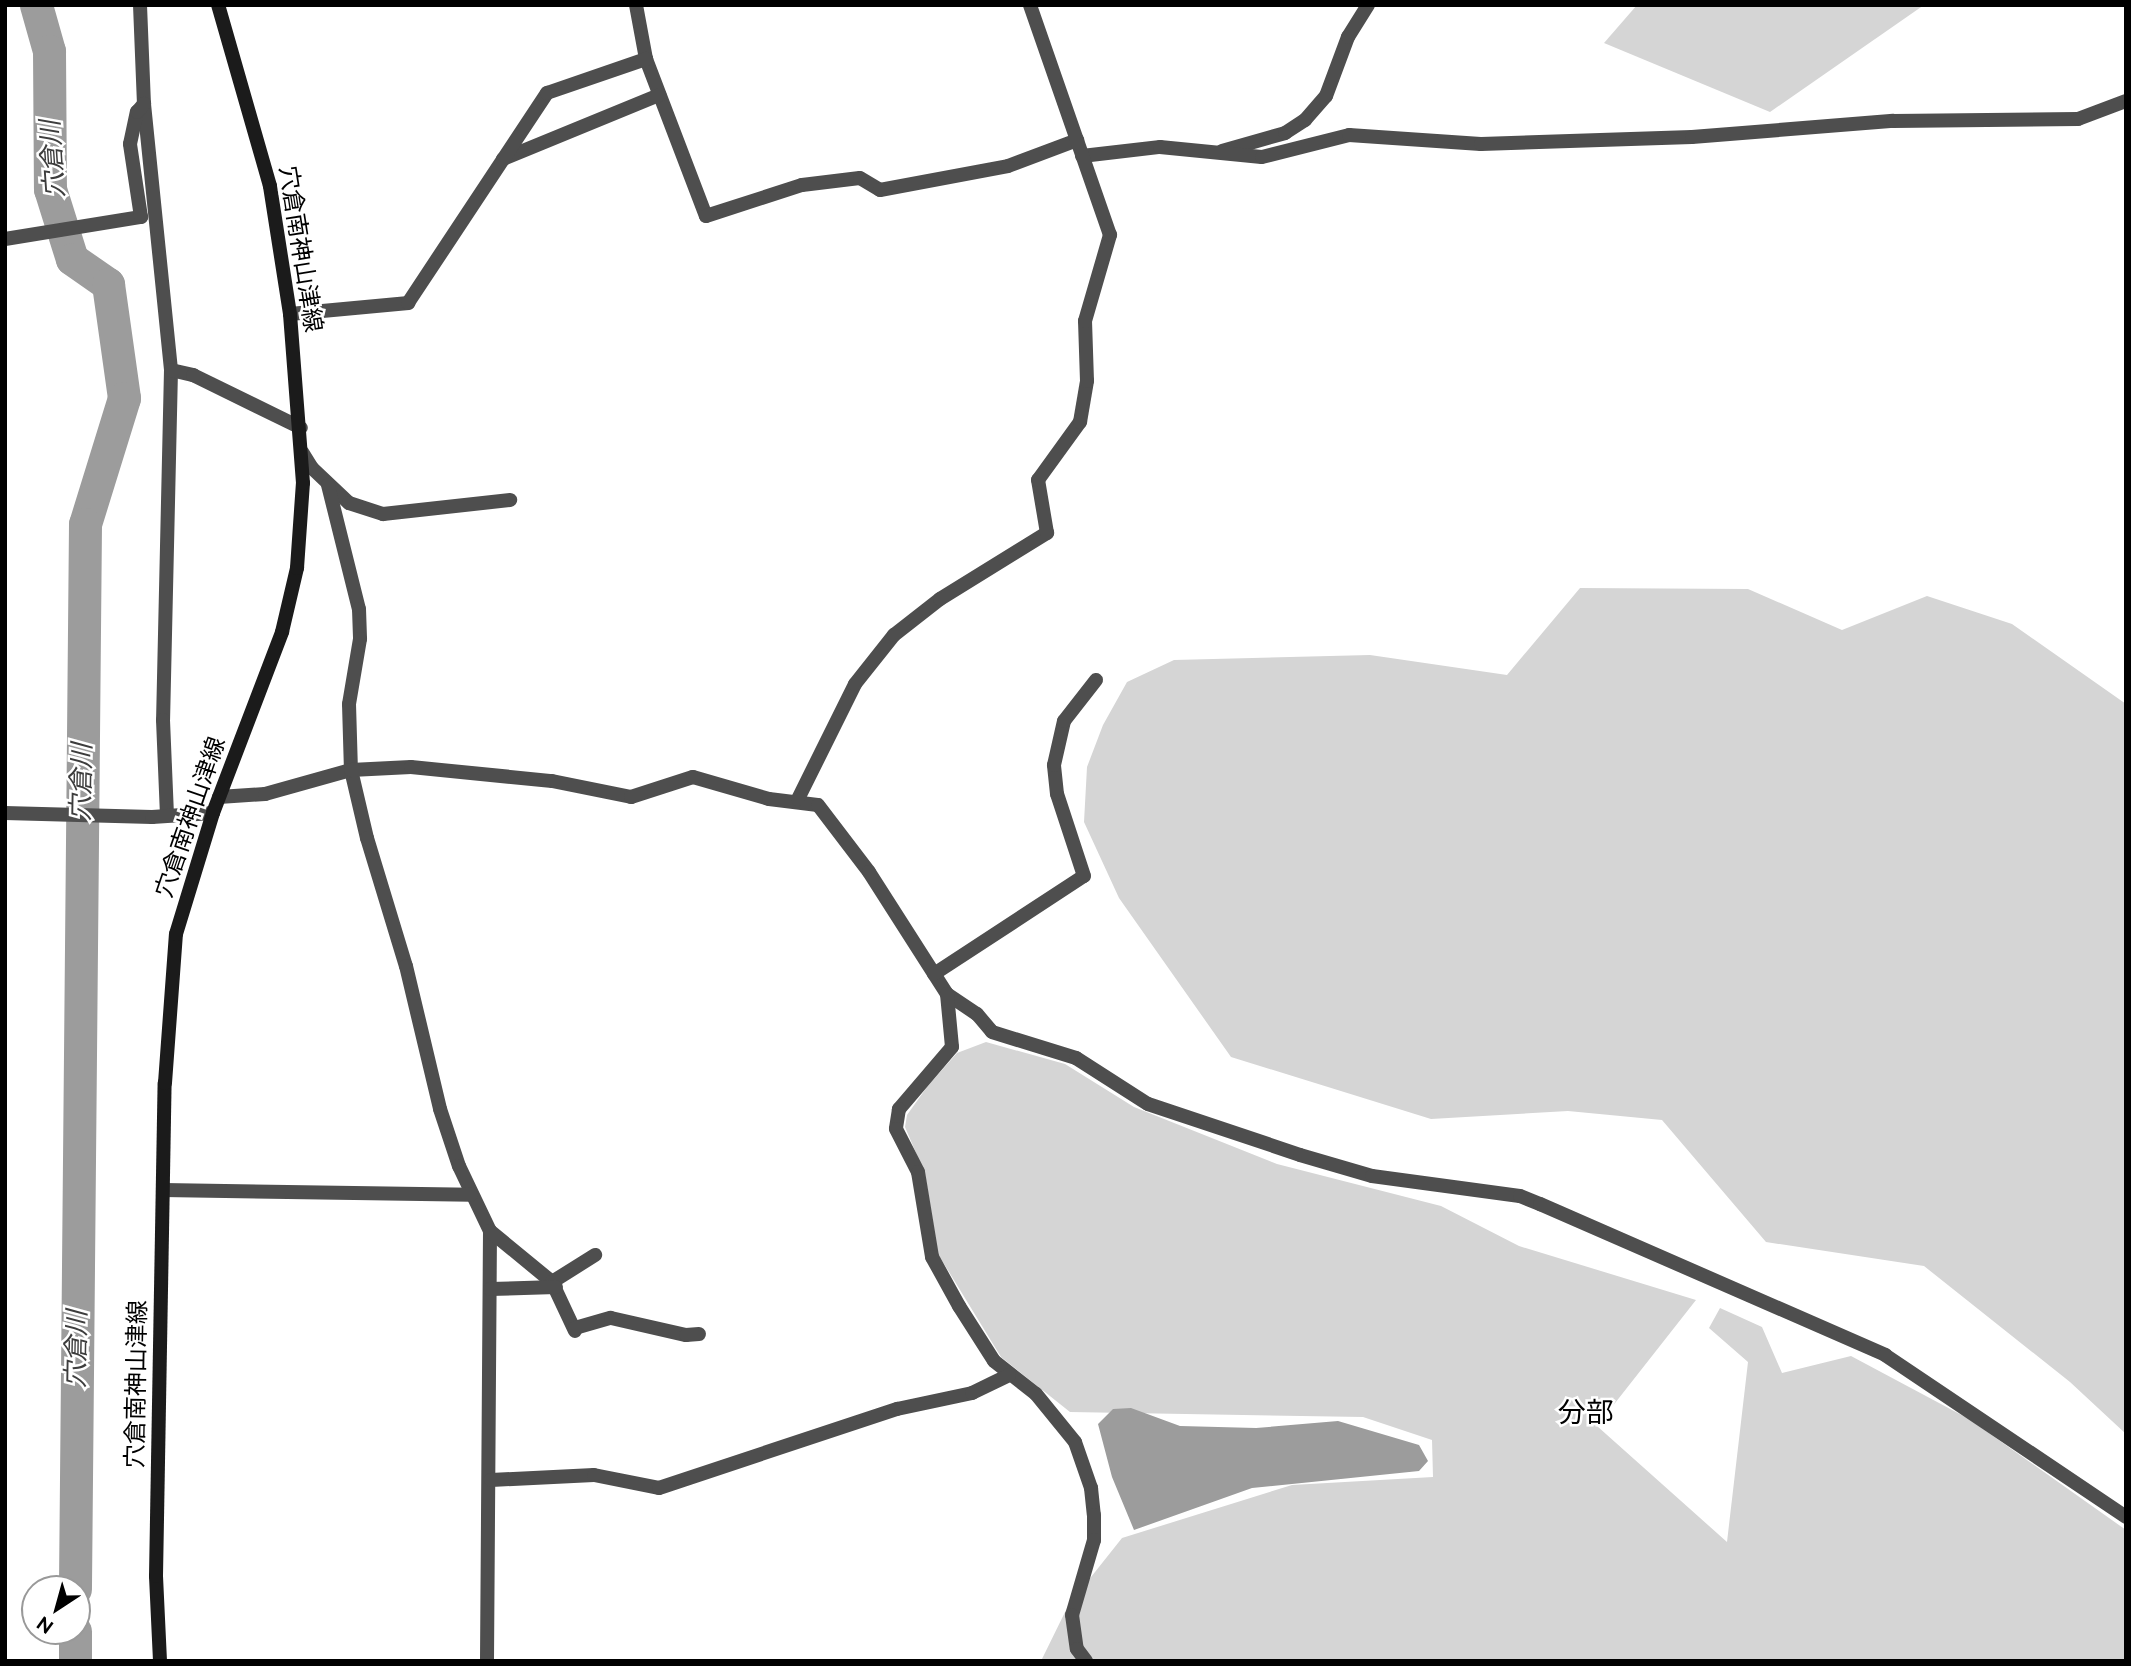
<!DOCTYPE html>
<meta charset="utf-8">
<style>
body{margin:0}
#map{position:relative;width:2131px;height:1666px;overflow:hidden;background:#fff;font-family:Raleway,"Noto Sans JP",sans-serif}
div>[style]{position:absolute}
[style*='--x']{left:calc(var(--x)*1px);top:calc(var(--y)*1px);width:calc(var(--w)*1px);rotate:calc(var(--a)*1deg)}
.green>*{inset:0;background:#d5d5d5}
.water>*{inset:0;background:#9c9c9c}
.river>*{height:33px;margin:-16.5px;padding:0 16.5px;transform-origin:16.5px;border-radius:16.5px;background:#9c9c9c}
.minor>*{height:14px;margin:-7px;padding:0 7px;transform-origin:7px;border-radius:7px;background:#4e4e4e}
.secondary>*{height:14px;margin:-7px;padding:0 7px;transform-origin:7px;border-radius:7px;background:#1b1b1b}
span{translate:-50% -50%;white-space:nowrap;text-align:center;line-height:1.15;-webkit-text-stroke:5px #fff;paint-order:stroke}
.street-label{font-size:24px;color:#000}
.water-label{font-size:26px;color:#3d3d3d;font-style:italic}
.quarter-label{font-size:28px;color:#000}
.frame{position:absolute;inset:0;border:7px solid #000;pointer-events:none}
.north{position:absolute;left:21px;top:1575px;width:70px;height:70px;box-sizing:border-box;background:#fff;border:2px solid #999;border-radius:50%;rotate:216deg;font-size:19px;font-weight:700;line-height:28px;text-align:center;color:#000}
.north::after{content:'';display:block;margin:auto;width:24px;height:32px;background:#000;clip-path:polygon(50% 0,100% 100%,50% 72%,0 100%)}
</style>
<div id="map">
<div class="green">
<div style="clip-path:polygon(1637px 5px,1924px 5px,1770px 112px,1604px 43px)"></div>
<div style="clip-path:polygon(1580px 588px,1748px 589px,1842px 630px,1927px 596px,2012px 624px,2126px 704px,2126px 1434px,2070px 1382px,1924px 1266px,1766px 1242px,1662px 1120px,1568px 1111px,1431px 1119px,1231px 1057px,1119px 898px,1084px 822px,1087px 767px,1103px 725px,1127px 682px,1174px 660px,1370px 655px,1507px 675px)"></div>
<div style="clip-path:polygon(986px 1042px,1065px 1064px,1134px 1107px,1277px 1164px,1441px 1206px,1519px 1246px,1696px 1300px,1597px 1426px,1727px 1542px,1748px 1362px,1709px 1328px,1720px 1308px,1762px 1327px,1782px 1373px,1851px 1356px,1969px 1419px,2126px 1530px,2126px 1661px,1041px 1661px,1068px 1606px,1122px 1538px,1292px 1485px,1433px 1477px,1432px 1440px,1363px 1417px,1070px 1412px,1001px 1357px,938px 1254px,925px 1174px,905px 1127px,907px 1115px,927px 1087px,957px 1053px)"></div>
</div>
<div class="water">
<div style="clip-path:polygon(1131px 1408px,1180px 1426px,1256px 1428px,1338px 1421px,1419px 1445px,1428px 1461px,1419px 1471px,1252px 1488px,1134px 1530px,1112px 1477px,1098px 1424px,1113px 1409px)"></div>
</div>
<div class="river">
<div style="--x:36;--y:5;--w:48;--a:74.2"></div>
<div style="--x:49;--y:51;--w:138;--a:89.6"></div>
<div style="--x:50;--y:189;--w:73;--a:72.6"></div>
<div style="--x:72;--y:259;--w:44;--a:34.8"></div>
<div style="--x:108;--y:284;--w:115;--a:82"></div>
<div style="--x:124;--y:398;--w:132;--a:107.2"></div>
<div style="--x:85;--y:524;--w:1065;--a:90.54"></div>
<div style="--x:75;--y:1661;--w:30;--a:-90"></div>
</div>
<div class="minor">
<div style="--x:140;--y:5;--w:99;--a:87.7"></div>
<div style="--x:144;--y:104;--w:267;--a:84.2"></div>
<div style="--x:171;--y:370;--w:350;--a:91.3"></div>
<div style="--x:163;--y:720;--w:95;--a:87.6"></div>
<div style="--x:636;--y:5;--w:55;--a:79.5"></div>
<div style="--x:646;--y:59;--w:168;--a:69.1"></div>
<div style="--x:706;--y:216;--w:101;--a:-17.9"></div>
<div style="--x:802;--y:185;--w:58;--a:-6.9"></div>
<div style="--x:860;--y:178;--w:23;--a:31"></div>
<div style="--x:880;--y:190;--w:130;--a:-10.6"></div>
<div style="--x:1008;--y:166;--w:74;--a:-20.6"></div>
<div style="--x:1222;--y:151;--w:66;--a:-15.9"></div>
<div style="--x:1285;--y:133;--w:24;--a:-33"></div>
<div style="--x:1305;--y:120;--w:32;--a:-49"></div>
<div style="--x:1326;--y:96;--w:63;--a:-69.6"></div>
<div style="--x:1348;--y:37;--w:38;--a:-58"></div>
<div style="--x:1082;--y:156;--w:79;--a:-6.6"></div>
<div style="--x:1160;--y:147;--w:102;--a:5.6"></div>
<div style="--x:1262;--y:157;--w:90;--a:-14.2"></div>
<div style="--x:1349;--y:135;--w:132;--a:3.9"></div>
<div style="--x:1481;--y:144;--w:211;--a:-1.9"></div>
<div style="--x:1692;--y:137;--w:202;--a:-4.6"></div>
<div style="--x:1893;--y:121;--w:185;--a:-0.6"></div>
<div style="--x:2078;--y:119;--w:51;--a:-20.6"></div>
<div style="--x:503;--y:159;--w:169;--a:-22.3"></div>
<div style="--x:5;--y:239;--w:138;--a:-9.2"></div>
<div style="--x:141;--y:217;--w:74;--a:-98.6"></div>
<div style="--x:130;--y:144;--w:33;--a:-78"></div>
<div style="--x:137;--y:112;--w:11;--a:-49"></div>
<div style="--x:290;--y:314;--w:119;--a:-5.3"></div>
<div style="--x:408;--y:303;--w:252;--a:-56.5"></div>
<div style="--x:547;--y:93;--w:105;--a:-19"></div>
<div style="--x:171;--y:370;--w:23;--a:13"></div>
<div style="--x:193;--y:375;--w:120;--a:26.1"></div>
<div style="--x:302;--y:452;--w:19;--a:58"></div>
<div style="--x:312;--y:468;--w:51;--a:43.4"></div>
<div style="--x:349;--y:503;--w:36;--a:18"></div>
<div style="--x:383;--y:514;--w:128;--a:-6.3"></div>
<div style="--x:328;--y:485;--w:128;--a:76"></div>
<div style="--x:359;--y:609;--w:30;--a:88"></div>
<div style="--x:360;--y:639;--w:66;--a:99.6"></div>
<div style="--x:349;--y:704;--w:66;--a:88.3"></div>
<div style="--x:351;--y:770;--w:70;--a:76.8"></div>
<div style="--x:367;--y:838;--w:134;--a:73.1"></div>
<div style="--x:406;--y:966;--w:147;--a:76.6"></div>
<div style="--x:440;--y:1109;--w:60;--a:71.6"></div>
<div style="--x:459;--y:1166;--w:72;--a:64.5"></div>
<div style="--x:490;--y:1231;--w:430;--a:90.4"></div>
<div style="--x:219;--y:797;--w:46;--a:-3.7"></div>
<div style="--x:265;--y:794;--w:89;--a:-15.6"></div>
<div style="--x:351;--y:770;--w:60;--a:-2.9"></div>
<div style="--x:411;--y:767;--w:142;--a:5.7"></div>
<div style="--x:552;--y:781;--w:81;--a:11.4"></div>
<div style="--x:631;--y:797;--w:65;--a:-17.9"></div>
<div style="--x:693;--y:777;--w:79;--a:16.1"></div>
<div style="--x:769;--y:799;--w:49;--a:7"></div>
<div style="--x:818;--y:805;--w:84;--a:52.7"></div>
<div style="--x:869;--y:872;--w:145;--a:57.4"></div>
<div style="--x:947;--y:994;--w:36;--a:34"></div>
<div style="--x:977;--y:1014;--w:23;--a:50"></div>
<div style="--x:992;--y:1032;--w:88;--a:17.2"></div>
<div style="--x:1076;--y:1058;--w:85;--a:32.6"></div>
<div style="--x:1148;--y:1104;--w:160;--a:18.5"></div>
<div style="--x:1300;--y:1155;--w:75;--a:16.3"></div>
<div style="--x:1372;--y:1176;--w:149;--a:7.7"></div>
<div style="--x:1520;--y:1196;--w:22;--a:22"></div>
<div style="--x:1540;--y:1204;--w:377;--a:23.6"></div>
<div style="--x:1885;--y:1355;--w:290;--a:33.9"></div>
<div style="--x:798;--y:799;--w:128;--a:-63.6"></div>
<div style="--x:855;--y:684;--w:63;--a:-51.5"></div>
<div style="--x:894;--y:635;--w:58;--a:-38"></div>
<div style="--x:940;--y:599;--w:126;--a:-31.7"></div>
<div style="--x:1047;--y:533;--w:54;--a:-99.6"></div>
<div style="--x:1038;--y:480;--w:72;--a:-54.1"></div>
<div style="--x:1080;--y:422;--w:42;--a:-80.3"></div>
<div style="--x:1087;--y:381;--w:60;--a:-91.9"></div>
<div style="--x:1085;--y:321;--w:90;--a:-73.8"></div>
<div style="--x:1110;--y:235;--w:244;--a:-109.2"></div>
<div style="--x:5;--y:813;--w:147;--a:1.6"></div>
<div style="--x:152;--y:817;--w:61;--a:-3.8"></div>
<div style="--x:934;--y:974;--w:179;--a:-33.2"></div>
<div style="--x:1084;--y:876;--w:86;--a:-108.2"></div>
<div style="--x:1057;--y:794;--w:29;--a:-96"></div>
<div style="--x:1054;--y:765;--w:45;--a:-77.2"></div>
<div style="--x:1064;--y:721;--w:52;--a:-52"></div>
<div style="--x:947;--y:994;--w:53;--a:84.6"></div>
<div style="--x:952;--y:1047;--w:82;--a:130.5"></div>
<div style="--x:899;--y:1109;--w:20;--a:99"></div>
<div style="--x:896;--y:1129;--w:48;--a:62.9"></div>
<div style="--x:918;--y:1172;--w:86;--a:80.6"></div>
<div style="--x:932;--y:1257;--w:56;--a:61.1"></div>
<div style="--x:959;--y:1306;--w:65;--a:57.5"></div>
<div style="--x:994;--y:1361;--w:53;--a:38.2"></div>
<div style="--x:1036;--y:1394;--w:62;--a:50.9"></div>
<div style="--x:1075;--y:1442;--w:49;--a:70.8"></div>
<div style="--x:1091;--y:1488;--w:27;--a:84"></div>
<div style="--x:1094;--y:1515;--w:25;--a:90"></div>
<div style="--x:1094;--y:1540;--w:78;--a:106.3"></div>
<div style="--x:1072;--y:1615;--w:34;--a:82"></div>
<div style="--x:1077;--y:1649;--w:15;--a:53"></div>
<div style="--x:163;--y:1190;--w:308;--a:0.9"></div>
<div style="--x:490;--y:1231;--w:80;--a:39.4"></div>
<div style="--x:552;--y:1282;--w:54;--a:64.9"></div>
<div style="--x:552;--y:1282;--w:51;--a:-32.1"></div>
<div style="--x:490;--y:1289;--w:66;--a:-1.7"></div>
<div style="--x:575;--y:1328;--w:37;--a:-16"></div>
<div style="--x:611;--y:1318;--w:77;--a:12.8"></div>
<div style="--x:686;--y:1335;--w:13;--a:-4"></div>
<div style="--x:491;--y:1480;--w:103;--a:-2.8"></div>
<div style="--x:594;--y:1475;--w:66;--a:11.3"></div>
<div style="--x:659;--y:1488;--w:251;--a:-18.4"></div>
<div style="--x:897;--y:1409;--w:77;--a:-12"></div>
<div style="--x:972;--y:1393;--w:41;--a:-25.9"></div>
</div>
<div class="secondary">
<div style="--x:160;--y:1661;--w:85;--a:-92.7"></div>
<div style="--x:156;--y:1576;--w:493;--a:-89"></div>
<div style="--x:165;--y:1083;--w:149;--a:-85.8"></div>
<div style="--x:176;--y:934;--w:127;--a:-73"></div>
<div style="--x:213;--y:813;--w:194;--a:-69.1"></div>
<div style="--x:282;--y:632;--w:66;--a:-76.8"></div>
<div style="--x:297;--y:568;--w:85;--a:-86"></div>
<div style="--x:303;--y:483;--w:169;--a:-94.4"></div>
<div style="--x:290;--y:314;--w:130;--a:-98.9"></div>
<div style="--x:270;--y:186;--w:188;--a:-106"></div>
</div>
<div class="street-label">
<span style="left:301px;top:249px;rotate:81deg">穴倉南神山津線</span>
<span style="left:190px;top:817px;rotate:-71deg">穴倉南神山津線</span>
<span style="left:136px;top:1384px;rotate:-89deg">穴倉南神山津線</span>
</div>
<div class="water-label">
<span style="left:53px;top:159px;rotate:-94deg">穴倉川</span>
<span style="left:82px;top:782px;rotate:-89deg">穴倉川</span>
<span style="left:77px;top:1349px;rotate:-89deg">穴倉川</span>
</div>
<div class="quarter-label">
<span style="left:1586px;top:1413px">分部</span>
</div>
<div class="frame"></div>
<div class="north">N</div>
</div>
